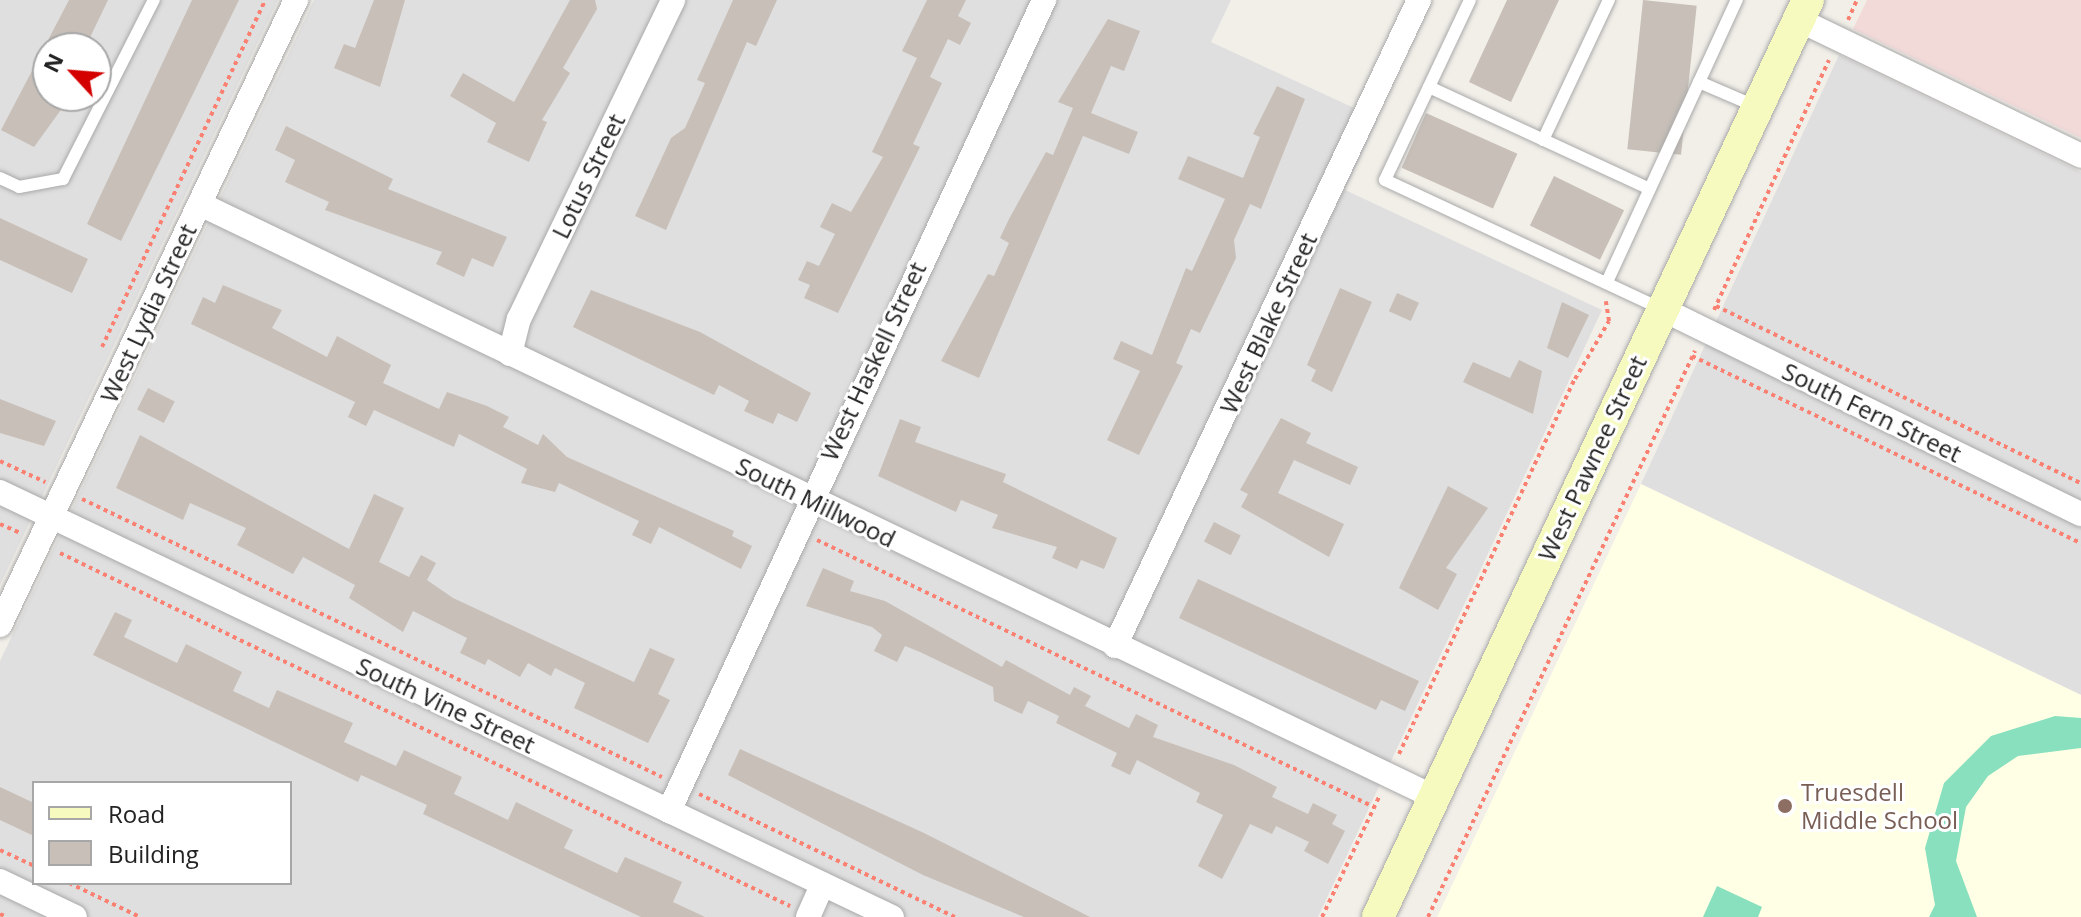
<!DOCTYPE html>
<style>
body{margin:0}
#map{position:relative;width:2081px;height:917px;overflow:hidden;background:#f2efe9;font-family:"Open Sans",sans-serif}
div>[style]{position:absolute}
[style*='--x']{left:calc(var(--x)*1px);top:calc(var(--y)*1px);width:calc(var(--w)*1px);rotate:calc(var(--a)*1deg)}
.residential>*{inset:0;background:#e0dfdf}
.commercial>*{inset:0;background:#f2dad9}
.education>*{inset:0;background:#ffffe5}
.pitch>*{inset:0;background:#88e0be}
.building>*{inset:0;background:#c7bfb8;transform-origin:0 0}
.path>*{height:4px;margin-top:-2px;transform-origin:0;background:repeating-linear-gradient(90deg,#fa8072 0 4px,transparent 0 8px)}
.roads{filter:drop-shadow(0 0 2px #a9a9a9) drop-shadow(0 0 2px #a9a9a9)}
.service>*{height:12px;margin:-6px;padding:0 6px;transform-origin:6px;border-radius:6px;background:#fff}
.minor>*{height:24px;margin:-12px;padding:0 12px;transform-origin:12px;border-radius:12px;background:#fff}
.secondary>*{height:32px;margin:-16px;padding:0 16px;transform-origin:16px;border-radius:16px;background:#f7fabf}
.dots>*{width:22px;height:22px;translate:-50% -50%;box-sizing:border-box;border:4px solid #fff;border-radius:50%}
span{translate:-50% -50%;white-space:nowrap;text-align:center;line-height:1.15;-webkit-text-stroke:6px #fff;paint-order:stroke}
.street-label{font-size:24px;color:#222}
.education-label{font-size:24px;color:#785e54}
.left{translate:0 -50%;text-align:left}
.legend{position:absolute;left:32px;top:781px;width:260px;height:104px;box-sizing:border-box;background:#fff;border:2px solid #a7a7a7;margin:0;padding:10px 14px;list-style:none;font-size:24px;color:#222}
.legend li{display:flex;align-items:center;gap:16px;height:40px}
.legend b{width:40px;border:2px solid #a7a7a7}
.north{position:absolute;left:32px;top:32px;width:80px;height:80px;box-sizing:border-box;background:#fff;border:2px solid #a7a7a7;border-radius:50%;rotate:296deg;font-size:22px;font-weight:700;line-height:32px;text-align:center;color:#222}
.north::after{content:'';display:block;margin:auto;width:28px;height:36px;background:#d40000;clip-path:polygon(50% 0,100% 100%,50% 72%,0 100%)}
</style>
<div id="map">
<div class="residential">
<div style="clip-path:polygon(evenodd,0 0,278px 0,0 585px,0 0,48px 48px,96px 48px,96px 96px,48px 96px,48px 48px)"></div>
<div style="clip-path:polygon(evenodd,314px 0,1231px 0,1211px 42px,1378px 119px,1345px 190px,1602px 310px,1318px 917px,0 917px,0 661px,314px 0,34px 783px,290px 783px,290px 883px,34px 883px,34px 783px)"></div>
<div style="clip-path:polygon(1839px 55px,2081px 172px,2081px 695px,1641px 484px)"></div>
</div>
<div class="commercial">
<div style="clip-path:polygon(1867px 0,2081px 0,2081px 138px,1853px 29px)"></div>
</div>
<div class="education">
<div style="clip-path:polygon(1641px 484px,2081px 695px,2081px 917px,1437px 917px)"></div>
</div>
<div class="pitch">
<div style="clip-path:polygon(2055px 716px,2081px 718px,2081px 748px,2018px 756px,1988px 776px,1966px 807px,1956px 861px,1977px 917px,1929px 917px,1935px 905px,1925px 848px,1944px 783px,1991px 736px)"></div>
<div style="clip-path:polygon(1717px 886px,1762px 907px,1758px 917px,1703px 917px)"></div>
</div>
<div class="building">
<div style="clip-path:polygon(69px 0,108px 0,85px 48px,48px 48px,48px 96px,71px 96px,34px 147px,1px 130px)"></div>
<div style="clip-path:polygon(192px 0,239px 0,121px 241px,87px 224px)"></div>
<div style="clip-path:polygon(374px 0,405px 0,380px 87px,334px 68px,344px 44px,355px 48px)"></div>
<div style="clip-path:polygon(570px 0,595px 0,597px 9px,563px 68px,570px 73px,542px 120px,547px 122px,529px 162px,487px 142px,496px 123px,450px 96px,463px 73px,514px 102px)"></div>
<div style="clip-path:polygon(733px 0,777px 0,756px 46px,747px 42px,666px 230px,635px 216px,671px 138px,685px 128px,705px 83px,697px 80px)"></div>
<div style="clip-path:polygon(927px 0,966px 0,958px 16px,971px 23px,960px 45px,948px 39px,930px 77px,942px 83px,913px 144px,920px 147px,838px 313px,804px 298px,810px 285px,798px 280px,807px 261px,819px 266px,835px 234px,820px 227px,832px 203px,851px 212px,883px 157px,872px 152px,917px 58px,902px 51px)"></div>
<div style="clip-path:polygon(1507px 0,1559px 0,1511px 102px,1469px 82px)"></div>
<div style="left:1643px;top:0;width:54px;height:150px;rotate:6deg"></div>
<div style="clip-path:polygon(1108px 19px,1140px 31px,1124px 71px,1111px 66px,1091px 113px,1138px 132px,1129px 154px,1083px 136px,979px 378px,941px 361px,988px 274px,994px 276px,1009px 243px,1000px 238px,1009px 219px,1046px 152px,1053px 155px,1073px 108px,1058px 102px)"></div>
<div style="clip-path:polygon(1277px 86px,1305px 99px,1261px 209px,1250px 204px,1234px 240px,1236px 258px,1200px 333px,1191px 329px,1176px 363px,1183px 366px,1139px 455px,1107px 440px,1140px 371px,1113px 359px,1121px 341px,1152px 355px,1186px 268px,1192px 271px,1225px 199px,1178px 179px,1188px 156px,1243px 178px,1260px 137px,1253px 134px)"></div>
<div style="left:1426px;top:113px;width:100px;height:60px;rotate:24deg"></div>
<div style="clip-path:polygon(286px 126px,393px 179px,388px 189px,507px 237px,493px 267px,472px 258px,464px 277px,436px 264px,442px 252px,325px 210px,329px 202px,285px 182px,295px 160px,275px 150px)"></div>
<div style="left:1554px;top:176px;width:78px;height:55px;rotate:26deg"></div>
<div style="clip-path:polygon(0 218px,88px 259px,72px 293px,0 260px)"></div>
<div style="clip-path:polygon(223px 285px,282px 310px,272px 328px,327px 357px,337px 336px,391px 365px,383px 383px,439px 409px,447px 392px,487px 406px,509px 417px,503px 427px,538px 445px,543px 434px,567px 457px,734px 531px,732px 536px,752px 546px,741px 569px,659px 527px,651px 544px,632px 535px,639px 521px,559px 483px,555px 492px,521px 483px,527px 469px,459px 434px,454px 447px,374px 410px,366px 426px,348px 417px,355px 402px,191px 324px,203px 297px,215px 303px)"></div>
<div style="clip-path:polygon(1340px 288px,1372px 302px,1332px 392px,1311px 381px,1316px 370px,1307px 365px)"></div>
<div style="clip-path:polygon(591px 290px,700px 332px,811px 393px,797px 422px,778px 413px,773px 424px,744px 411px,749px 401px,719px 385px,714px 395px,573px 327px)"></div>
<div style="left:1397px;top:293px;width:24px;height:20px;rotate:24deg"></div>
<div style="clip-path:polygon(1562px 302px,1589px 315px,1568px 358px,1547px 348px)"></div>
<div style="clip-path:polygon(1519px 360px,1542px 371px,1533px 414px,1463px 382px,1473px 362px,1510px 378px)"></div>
<div style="left:148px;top:388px;width:30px;height:24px;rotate:27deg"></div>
<div style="clip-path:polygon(0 399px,56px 421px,44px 446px,0 433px)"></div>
<div style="clip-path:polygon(1281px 418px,1311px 433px,1306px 443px,1358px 467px,1350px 485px,1294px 460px,1278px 493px,1344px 524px,1329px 557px,1241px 507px,1248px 494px,1240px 490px)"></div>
<div style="clip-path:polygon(900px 419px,921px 427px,915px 442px,1006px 474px,1003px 482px,1117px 538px,1104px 569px,1081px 560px,1077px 569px,1052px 558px,1057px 547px,992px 528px,998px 515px,961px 500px,956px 512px,878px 476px)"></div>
<div style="clip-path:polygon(140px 435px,349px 549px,374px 494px,404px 508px,379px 562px,409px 577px,421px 555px,436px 563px,427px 580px,453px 598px,634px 682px,650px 648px,675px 659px,658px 694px,670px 700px,648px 743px,574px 708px,585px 683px,555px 668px,551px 676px,528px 663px,520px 677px,488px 659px,485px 665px,460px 653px,467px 638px,413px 611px,403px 632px,349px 598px,355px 585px,303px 557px,293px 574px,237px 545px,246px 528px,190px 503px,183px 520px,116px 488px)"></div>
<div style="clip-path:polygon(1448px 486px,1488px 508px,1446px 568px,1457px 574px,1438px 610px,1399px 588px)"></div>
<div style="left:1214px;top:522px;width:30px;height:22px;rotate:27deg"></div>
<div style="clip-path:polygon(823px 568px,854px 581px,850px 591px,885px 601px,1002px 667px,1006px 660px,1070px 695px,1074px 687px,1091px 696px,1085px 706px,1129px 728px,1136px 714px,1158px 725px,1153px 737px,1234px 765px,1277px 787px,1272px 797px,1308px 814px,1313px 803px,1337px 815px,1332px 824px,1345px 831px,1328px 864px,1304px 851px,1309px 842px,1276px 826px,1272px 834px,1250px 824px,1222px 879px,1198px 866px,1223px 815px,1196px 802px,1200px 793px,1137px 760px,1130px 775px,1111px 766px,1117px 753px,1056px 723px,1059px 716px,1028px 701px,1022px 714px,994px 701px,993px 687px,920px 652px,905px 646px,897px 662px,874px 651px,882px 635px,872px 627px,806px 606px)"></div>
<div style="clip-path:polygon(1198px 579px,1419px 681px,1405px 711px,1381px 700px,1376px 710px,1179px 618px)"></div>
<div style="clip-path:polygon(115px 612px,132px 620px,124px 637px,177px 663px,186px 644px,242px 672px,233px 691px,269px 708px,277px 690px,353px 723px,344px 742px,396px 766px,404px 750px,462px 777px,454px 794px,508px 820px,516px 802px,573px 830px,564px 848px,617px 873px,625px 857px,682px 882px,673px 902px,705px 917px,641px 917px,423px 814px,427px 805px,361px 775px,358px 782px,93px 655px)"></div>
<div style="clip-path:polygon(740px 749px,924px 833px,1090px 917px,1024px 917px,923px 875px,728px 775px)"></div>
<div style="clip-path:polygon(0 787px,34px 803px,34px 836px,0 820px)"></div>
</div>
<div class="path">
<div style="--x:1848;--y:20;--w:22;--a:-66"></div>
<div style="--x:1716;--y:306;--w:406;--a:25.9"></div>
<div style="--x:1714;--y:310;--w:275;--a:-65.3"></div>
<div style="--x:102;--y:347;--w:383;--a:-64.8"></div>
<div style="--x:1692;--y:356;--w:432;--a:25.7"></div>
<div style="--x:0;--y:461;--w:50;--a:25"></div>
<div style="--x:82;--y:499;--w:643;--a:25.61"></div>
<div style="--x:0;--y:524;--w:22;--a:24"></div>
<div style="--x:817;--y:540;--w:618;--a:25.61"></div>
<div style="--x:60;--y:553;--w:811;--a:25.81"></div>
<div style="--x:1399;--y:754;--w:414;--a:-64.9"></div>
<div style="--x:1575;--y:379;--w:67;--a:-59.6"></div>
<div style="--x:1609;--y:321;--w:20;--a:-99"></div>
<div style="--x:699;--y:794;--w:284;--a:25.7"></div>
<div style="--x:0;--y:850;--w:38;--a:25"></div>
<div style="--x:69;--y:883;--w:79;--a:25.6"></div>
<div style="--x:0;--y:914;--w:8;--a:23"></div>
<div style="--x:1322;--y:917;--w:135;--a:-64.6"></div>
<div style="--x:1428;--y:917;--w:626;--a:-64.75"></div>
</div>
<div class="roads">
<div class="service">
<div style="--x:1470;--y:0;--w:199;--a:115.3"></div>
<div style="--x:1385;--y:180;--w:306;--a:25"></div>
<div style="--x:1699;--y:82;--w:61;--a:23.2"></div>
<div style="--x:1429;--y:87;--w:243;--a:24.8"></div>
<div style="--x:1543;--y:140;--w:155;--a:-64.8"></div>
<div style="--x:0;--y:178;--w:21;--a:25"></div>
<div style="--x:19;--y:187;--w:45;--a:-10.3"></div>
<div style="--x:63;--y:179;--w:201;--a:-63.1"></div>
<div style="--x:1607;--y:282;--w:311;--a:-65.3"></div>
</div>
<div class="minor">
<div style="--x:1799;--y:20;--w:313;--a:25.7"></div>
<div style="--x:200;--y:204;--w:1369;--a:25.67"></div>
<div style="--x:1662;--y:309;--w:466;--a:26.1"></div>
<div style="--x:510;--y:354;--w:36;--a:-76"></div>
<div style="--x:519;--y:319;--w:354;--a:-64.2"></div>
<div style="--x:0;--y:492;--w:988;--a:25.48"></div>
<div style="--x:0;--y:625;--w:692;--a:-64.66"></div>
<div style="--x:1115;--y:646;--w:714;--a:-64.8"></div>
<div style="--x:669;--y:811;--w:894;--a:-65.18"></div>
<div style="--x:0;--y:881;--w:83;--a:25.6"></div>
<div style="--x:808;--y:917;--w:36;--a:-66"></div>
</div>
<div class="secondary">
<div style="--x:1378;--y:917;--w:1013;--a:-64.88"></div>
</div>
</div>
<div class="dots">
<div style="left:1785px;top:806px;background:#8d6e63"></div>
</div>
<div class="street-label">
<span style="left:588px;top:176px;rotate:-64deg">Lotus Street</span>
<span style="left:148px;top:313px;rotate:-65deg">West Lydia Street</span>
<span style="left:1268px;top:323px;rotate:-65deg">West Blake Street</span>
<span style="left:873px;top:361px;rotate:-65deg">West Haskell Street</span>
<span style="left:1872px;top:412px;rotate:26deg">South Fern Street</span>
<span style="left:1592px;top:458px;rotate:-65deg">West Pawnee Street</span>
<span style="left:816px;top:502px;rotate:26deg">South Millwood</span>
<span style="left:446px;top:705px;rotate:25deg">South Vine Street</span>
</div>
<div class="education-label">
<span class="left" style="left:1801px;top:806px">Truesdell<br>Middle School</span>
</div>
<ul class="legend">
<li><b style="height:10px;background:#f7fabf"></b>Road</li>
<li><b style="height:22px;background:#c7bfb8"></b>Building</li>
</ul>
<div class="north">N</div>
</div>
